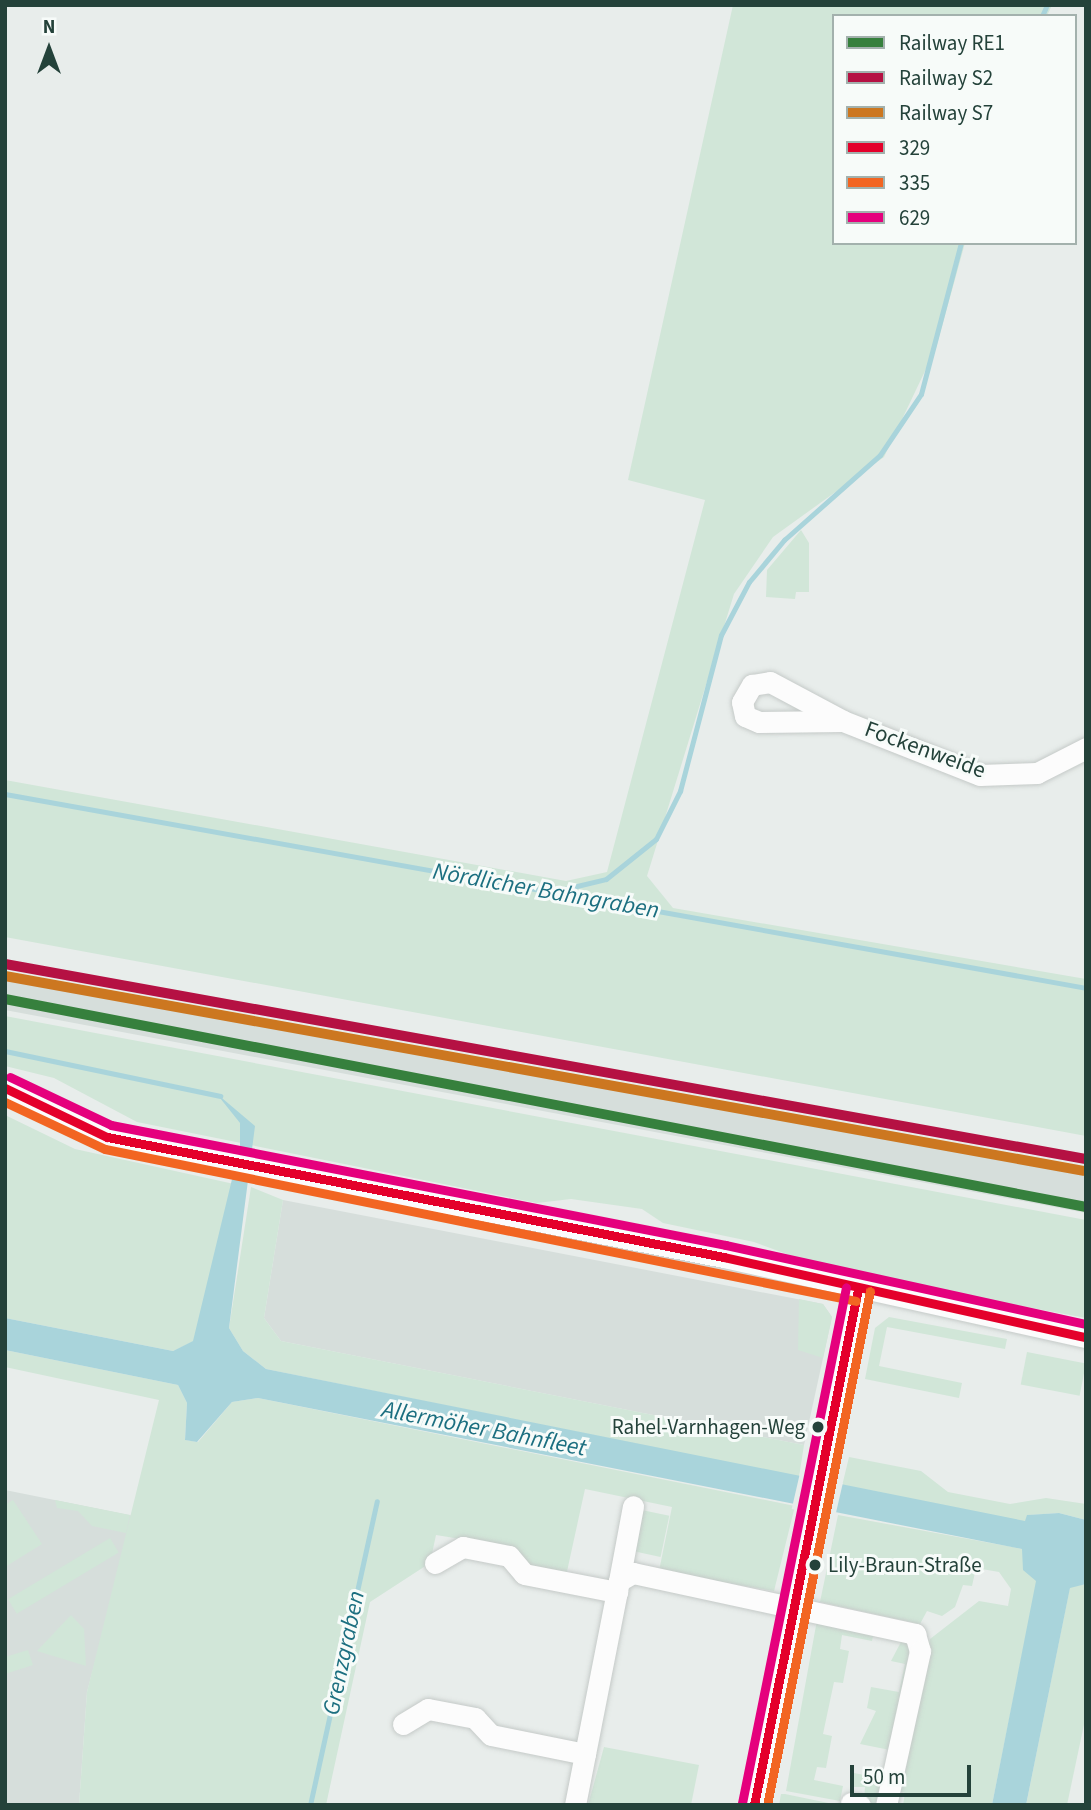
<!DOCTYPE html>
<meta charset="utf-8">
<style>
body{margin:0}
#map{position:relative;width:1091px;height:1810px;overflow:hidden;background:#e8edeb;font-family:"Source Sans 3",sans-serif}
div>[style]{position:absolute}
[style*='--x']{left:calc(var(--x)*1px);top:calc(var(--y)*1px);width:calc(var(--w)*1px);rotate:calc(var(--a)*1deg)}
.built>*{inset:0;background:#d6dedb}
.green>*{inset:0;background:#d1e6d8;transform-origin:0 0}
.water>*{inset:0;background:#a9d4db}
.pier>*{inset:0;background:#e8edeb;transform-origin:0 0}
.stream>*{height:5px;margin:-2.5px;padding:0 2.5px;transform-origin:2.5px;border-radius:2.5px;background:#a9d4db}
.roads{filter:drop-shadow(0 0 2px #c5cac8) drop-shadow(0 0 2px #c5cac8)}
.minor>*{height:21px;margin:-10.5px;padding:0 10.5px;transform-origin:10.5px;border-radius:10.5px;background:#fcfcfc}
.bus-1>*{height:9px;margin:-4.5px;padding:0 4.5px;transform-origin:4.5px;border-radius:4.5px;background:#e4002b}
.bus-2>*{height:9px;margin:-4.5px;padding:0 4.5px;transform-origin:4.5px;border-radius:4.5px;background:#f26522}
.bus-3>*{height:9px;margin:-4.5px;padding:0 4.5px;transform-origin:4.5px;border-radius:4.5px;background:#e5007d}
.rail-1>*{height:10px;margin:-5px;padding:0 5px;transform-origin:5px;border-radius:5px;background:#36803d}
.rail-2>*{height:10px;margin:-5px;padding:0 5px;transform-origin:5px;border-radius:5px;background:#b51143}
.rail-3>*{height:10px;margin:-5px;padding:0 5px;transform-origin:5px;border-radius:5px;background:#cc7720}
.dots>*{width:19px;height:19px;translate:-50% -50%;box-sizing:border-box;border:4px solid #f7fbf9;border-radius:50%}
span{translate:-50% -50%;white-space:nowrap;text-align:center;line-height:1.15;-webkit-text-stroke:6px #f7fbf9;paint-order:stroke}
.bus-label{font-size:21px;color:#24423a}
.right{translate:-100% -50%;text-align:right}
.left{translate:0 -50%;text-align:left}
.street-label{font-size:23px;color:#24423a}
.water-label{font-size:24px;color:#1c6f80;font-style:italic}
.frame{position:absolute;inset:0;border:7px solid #24423a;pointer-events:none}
.legend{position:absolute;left:832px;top:14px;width:245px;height:231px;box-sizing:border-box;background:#f7fbf9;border:2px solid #a3b1ad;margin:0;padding:9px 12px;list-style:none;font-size:21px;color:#24423a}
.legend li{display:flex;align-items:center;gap:14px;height:35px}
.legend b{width:35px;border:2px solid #a3b1ad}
.north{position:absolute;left:14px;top:14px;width:70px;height:70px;-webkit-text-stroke:5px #f7fbf9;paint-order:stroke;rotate:0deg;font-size:19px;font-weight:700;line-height:28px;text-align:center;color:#24423a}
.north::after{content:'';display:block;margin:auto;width:24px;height:32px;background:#24423a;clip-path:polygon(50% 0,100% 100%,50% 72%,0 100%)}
.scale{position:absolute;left:850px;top:1765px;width:121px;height:32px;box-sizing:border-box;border:4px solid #24423a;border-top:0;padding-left:9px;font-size:21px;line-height:24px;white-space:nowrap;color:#24423a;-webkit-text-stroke:5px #f7fbf9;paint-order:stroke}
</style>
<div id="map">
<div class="built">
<div style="clip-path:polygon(5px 977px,585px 1078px,1086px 1175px,1086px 1213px,5px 1010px)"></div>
<div style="clip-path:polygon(283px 1200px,823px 1304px,832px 1317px,804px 1445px,281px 1341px,264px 1318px)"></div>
<div style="clip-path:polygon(5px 1490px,134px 1516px,87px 1692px,79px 1805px,5px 1805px)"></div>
</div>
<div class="green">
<div style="clip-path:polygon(733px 5px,1052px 5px,1047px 16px,834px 16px,834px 243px,965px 243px,936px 348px,884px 457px,773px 537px,734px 594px,647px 876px,673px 908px,1086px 979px,1086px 1136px,5px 937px,5px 780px,566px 881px,607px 872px,705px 500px,628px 480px)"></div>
<div style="clip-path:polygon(801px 530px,809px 543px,809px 592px,796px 592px,795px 599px,766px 597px,767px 570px)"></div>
<div style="clip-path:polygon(5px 1016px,1086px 1220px,1086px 1318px,833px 1271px,754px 1242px,663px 1223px,642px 1209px,571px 1199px,537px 1203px,137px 1122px,54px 1078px,5px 1066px)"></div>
<div style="clip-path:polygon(5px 1115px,75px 1149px,234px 1184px,194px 1341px,173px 1351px,5px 1318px)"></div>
<div style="clip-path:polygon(251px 1187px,283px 1200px,264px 1318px,281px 1341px,804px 1445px,799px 1477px,266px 1369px,243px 1351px,229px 1328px)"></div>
<div style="clip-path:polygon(799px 1299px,823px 1304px,832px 1317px,823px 1358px,798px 1350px)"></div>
<div style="clip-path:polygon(889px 1317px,1007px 1339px,1005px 1349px,887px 1327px,879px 1366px,962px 1383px,959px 1398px,865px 1379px,875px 1328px)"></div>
<div style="clip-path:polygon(5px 1350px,178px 1385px,187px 1403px,185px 1440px,198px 1442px,232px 1402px,258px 1398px,795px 1506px,774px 1591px,659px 1571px,672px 1507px,585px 1489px,566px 1576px,539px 1570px,497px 1545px,436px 1535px,430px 1563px,370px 1602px,326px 1805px,79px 1805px,87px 1692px,159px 1400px,5px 1367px)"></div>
<div style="left:1027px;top:1352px;width:60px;height:33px;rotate:11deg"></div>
<div style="clip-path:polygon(849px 1457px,921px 1471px,948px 1492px,1010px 1504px,1046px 1498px,1086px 1504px,1086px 1520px,1059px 1513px,1028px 1515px,1026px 1522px,842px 1486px)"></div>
<div style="clip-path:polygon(13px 1500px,42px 1544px,5px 1567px,5px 1505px)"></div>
<div style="clip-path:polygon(55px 1500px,130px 1515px,126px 1533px,92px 1526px,78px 1511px,57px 1508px)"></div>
<div style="left:637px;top:1509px;width:33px;height:42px;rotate:12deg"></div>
<div style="clip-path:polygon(838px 1515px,1023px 1549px,1037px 1580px,992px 1805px,903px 1805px,905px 1793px,898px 1791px,930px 1639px,979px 1601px,1008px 1606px,1011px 1589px,999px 1572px,976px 1568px,972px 1586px,963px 1585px,955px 1607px,942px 1616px,927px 1611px,920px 1624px,820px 1602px)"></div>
<div style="left:110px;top:1538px;width:17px;height:119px;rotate:59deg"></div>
<div style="clip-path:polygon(1086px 1584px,1086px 1715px,1067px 1805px,1026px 1805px,1070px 1587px)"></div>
<div style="clip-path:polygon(71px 1615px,84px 1629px,86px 1666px,37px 1651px)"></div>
<div style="clip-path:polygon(817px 1620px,874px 1631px,872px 1641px,842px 1635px,840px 1649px,849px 1651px,843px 1683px,834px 1682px,823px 1734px,832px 1736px,826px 1768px,817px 1767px,814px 1780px,843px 1786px,840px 1801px,786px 1791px)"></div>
<div style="clip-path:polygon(903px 1638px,911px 1643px,890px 1750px,860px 1744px,876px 1711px,867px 1708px,871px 1687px,899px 1692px,905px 1664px,891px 1661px)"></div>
<div style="clip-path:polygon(28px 1650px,33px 1665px,5px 1674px,5px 1657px)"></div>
<div style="clip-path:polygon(604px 1747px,699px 1765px,691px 1805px,588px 1805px)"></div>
<div style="clip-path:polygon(854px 1773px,884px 1779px,875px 1804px,864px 1801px,865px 1787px,851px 1787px)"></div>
<div style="clip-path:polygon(781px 1794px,785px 1794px,838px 1805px,779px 1805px)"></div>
</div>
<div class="water">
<div style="clip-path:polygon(216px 1093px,255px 1126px,229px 1328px,243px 1351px,266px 1369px,1025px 1521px,1027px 1515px,1059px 1513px,1086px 1520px,1086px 1584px,1070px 1588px,1026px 1805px,992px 1805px,1036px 1581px,1023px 1570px,1022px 1549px,258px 1398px,232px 1402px,197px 1442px,185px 1440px,187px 1403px,178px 1385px,5px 1350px,5px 1318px,173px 1351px,193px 1341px,240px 1146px,240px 1123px)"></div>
</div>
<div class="pier">
<div style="left:800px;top:1473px;width:44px;height:37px;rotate:13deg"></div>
</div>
<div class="stream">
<div style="--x:1042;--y:16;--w:12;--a:-66"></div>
<div style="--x:5;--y:794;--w:1098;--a:10.17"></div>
<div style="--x:556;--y:891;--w:51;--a:-13.5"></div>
<div style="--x:606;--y:879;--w:64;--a:-38.7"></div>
<div style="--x:656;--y:839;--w:54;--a:-63.4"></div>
<div style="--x:680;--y:791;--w:161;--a:-75.3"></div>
<div style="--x:721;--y:635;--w:60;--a:-62.2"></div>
<div style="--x:749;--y:582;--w:55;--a:-50.2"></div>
<div style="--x:784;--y:540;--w:128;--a:-41.5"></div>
<div style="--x:880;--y:455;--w:73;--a:-56.1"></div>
<div style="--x:921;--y:394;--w:156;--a:-75.2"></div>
<div style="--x:5;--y:1051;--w:220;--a:11.8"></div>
<div style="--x:310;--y:1805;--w:311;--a:-77.6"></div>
</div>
<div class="roads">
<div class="minor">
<div style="--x:843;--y:721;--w:84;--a:179.3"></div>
<div style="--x:759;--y:722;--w:15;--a:-157"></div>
<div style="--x:745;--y:716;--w:14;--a:-102"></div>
<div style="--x:742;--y:702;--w:20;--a:-60"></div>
<div style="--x:752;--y:685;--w:18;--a:-9"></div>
<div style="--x:770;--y:682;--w:83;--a:28.1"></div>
<div style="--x:843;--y:721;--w:147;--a:21.5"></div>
<div style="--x:980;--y:775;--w:57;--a:-2"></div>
<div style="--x:1037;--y:773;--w:55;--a:-27"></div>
<div style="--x:5;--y:1088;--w:113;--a:25.7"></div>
<div style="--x:107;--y:1137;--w:629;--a:11.01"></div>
<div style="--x:724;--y:1257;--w:371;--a:12.5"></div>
<div style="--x:435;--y:1563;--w:32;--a:-30"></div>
<div style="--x:463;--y:1547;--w:47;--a:11.1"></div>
<div style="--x:509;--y:1556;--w:23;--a:50"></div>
<div style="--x:524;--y:1574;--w:95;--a:11"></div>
<div style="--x:619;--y:1581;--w:76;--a:-79.4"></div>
<div style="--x:403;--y:1724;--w:29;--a:-31"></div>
<div style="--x:428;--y:1709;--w:48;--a:10.8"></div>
<div style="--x:475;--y:1718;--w:23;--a:47"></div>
<div style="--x:491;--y:1735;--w:96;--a:11.4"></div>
<div style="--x:851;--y:1803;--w:9;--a:13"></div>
<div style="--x:575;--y:1805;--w:228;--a:-78.9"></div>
<div style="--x:619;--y:1581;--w:16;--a:-30"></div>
<div style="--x:633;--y:1573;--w:289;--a:12.2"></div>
<div style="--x:915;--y:1634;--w:18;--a:74"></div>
<div style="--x:920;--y:1651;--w:158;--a:102.4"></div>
<div style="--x:754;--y:1805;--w:526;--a:-78.6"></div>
</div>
</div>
<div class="bus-1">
<div style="--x:5;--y:1088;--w:113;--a:25.7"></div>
<div style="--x:107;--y:1137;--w:629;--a:11.01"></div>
<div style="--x:724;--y:1257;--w:371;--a:12.5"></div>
<div style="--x:754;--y:1805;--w:526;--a:-78.6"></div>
</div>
<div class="bus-2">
<div style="--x:5;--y:1102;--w:110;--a:25.2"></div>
<div style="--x:105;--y:1149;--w:766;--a:11.44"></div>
<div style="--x:767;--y:1805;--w:524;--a:-78.67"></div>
</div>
<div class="bus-3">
<div style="--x:10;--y:1077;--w:112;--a:25.4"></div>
<div style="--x:111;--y:1125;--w:627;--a:11.04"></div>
<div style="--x:726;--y:1245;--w:369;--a:12.4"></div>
<div style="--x:742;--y:1803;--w:526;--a:-78.6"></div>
</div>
<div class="rail-1">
<div style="--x:5;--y:999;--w:1101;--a:10.89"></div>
</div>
<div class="rail-2">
<div style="--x:5;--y:964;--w:1098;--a:10.23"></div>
</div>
<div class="rail-3">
<div style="--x:5;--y:976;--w:1096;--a:10.24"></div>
</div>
<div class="dots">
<div style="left:818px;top:1427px;background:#24423a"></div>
<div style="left:815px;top:1565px;background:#24423a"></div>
</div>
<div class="bus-label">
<span class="right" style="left:805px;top:1427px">Rahel-Varnhagen-Weg</span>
<span class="left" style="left:828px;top:1565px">Lily-Braun-Straße</span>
</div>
<div class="street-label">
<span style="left:925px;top:750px;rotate:20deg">Fockenweide</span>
</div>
<div class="water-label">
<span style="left:546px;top:891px;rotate:10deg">Nördlicher Bahngraben</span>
<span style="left:484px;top:1429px;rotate:11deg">Allermöher Bahnfleet</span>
<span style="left:344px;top:1653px;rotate:-78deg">Grenzgraben</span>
</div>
<div class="frame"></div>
<ul class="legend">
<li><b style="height:9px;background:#36803d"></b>Railway RE1</li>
<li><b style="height:9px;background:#b51143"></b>Railway S2</li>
<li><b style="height:9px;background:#cc7720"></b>Railway S7</li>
<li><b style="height:9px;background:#e4002b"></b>329</li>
<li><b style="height:9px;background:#f26522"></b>335</li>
<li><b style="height:9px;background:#e5007d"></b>629</li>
</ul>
<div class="north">N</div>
<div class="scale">50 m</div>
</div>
